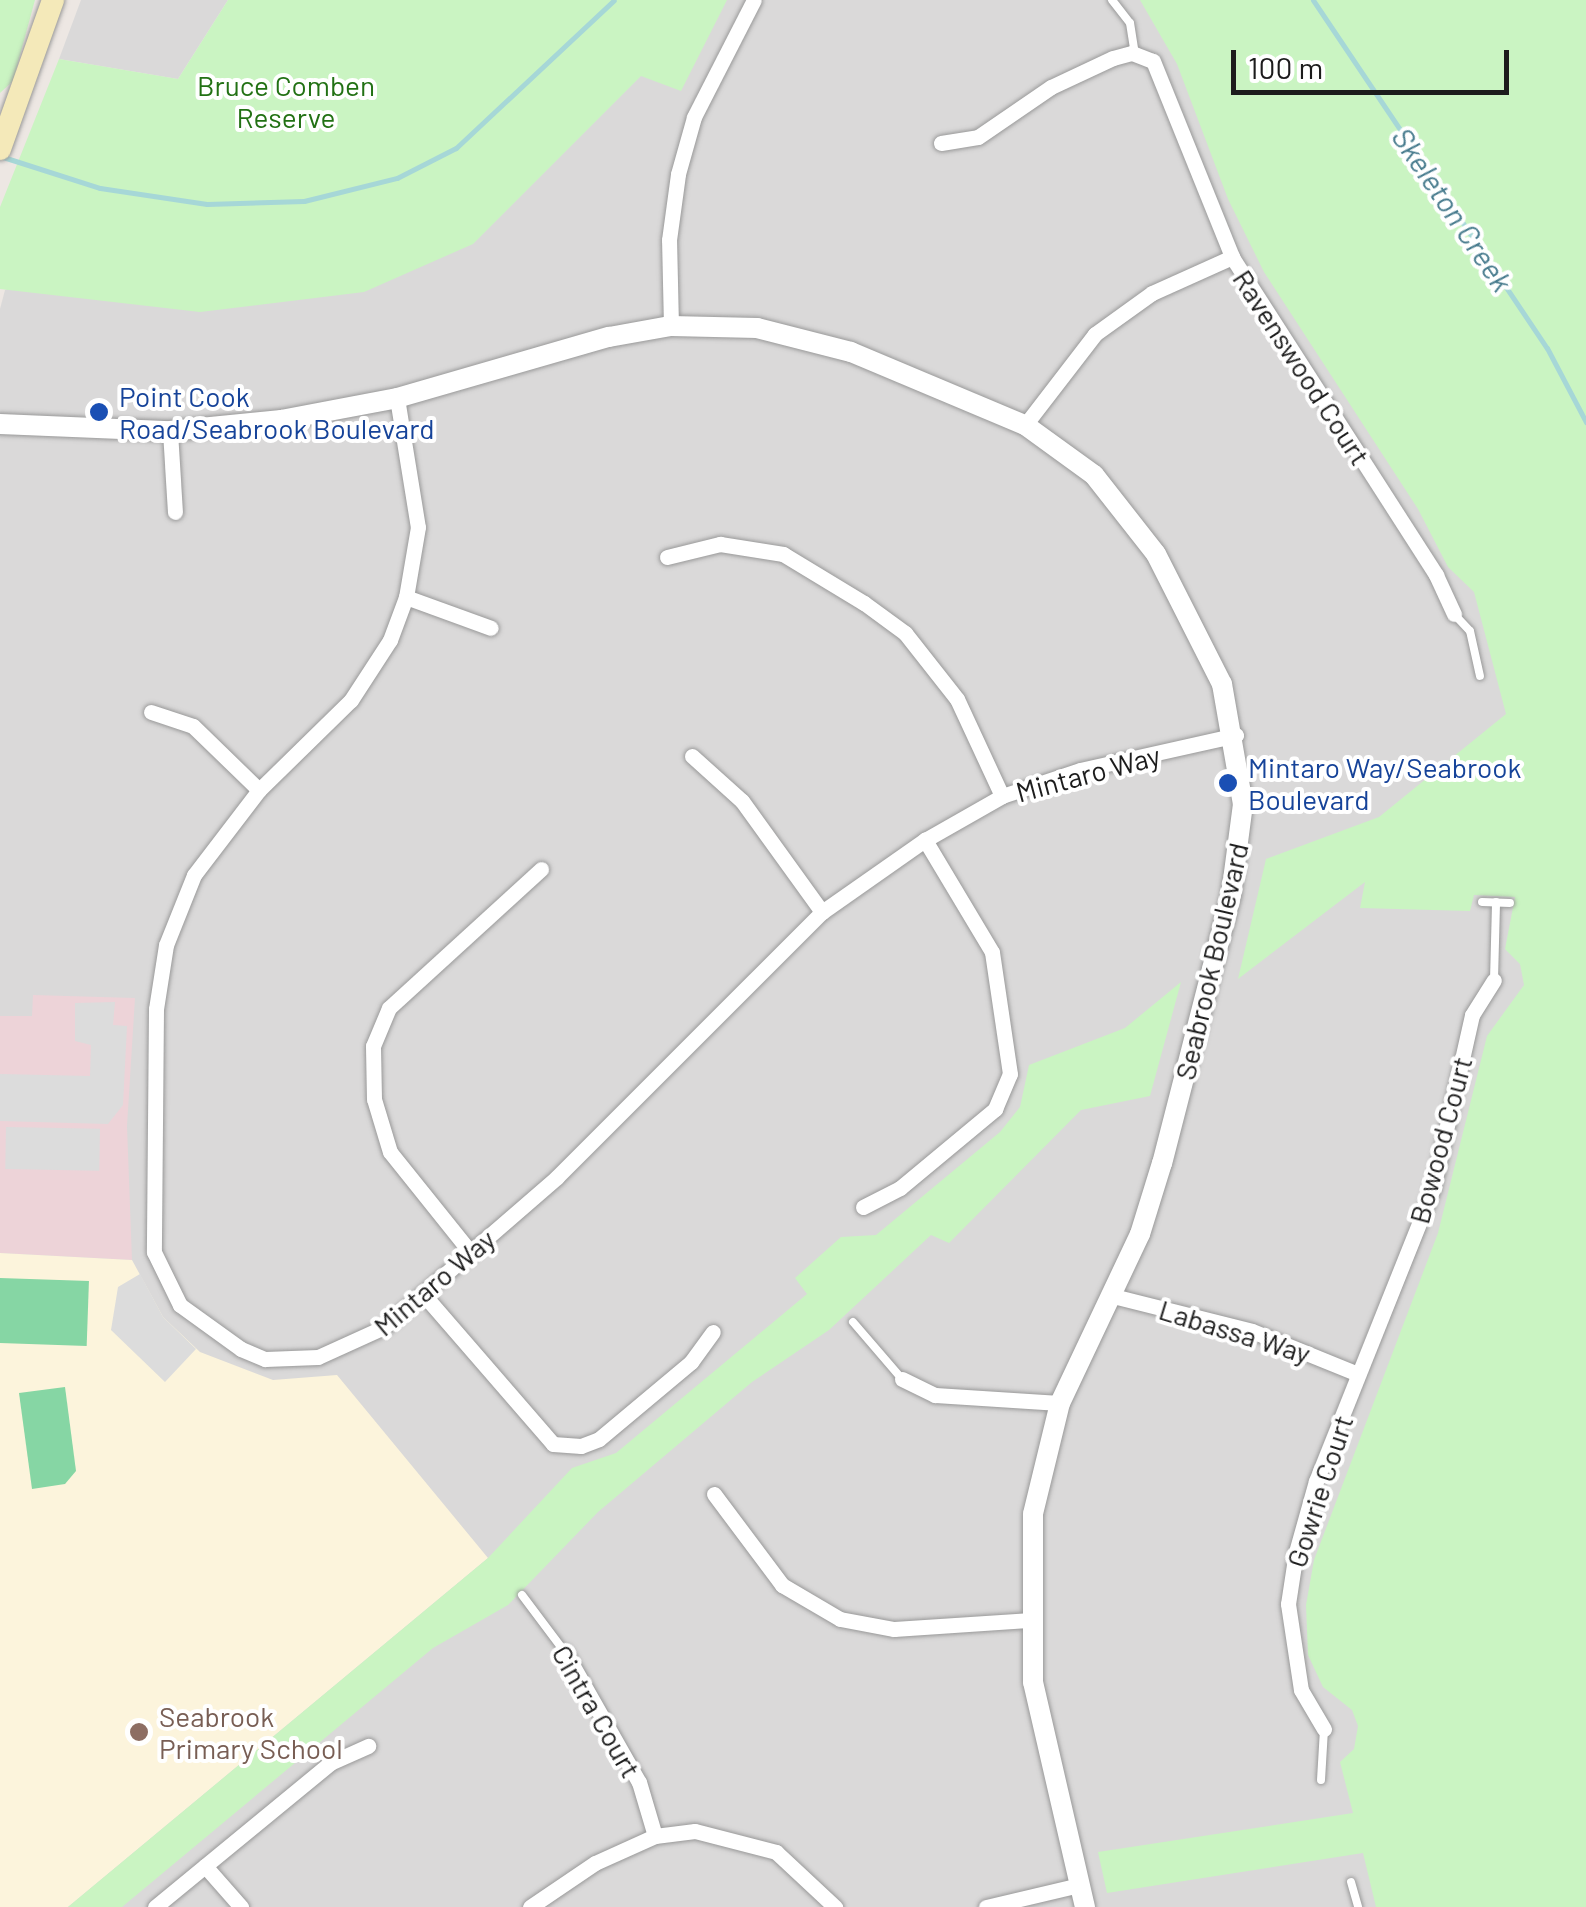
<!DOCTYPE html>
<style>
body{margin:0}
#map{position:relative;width:1586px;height:1907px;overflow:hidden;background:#ede7e3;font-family:Barlow,sans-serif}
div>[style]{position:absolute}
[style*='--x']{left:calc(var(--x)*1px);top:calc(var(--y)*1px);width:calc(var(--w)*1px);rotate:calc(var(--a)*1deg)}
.residential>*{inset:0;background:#dad9d9}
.commercial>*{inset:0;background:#edd3d8}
.education>*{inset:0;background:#fcf4dc}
.park>*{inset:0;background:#caf4c2}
.pitch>*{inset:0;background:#86d6a4;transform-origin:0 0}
.parking>*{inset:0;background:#dcdcdc;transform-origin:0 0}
.stream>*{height:5px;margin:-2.5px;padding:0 2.5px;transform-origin:2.5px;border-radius:2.5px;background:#a6d7d7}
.roads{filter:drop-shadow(0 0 2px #999) drop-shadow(0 0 2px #999)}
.service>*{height:8px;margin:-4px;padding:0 4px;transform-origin:4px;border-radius:4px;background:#fff}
.minor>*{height:15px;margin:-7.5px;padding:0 7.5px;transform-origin:7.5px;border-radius:7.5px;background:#fff}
.tertiary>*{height:20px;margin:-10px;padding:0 10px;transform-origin:10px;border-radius:10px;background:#fff}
.secondary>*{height:22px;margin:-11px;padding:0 11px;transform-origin:11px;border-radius:11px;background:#f4e9b9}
.dots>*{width:28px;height:28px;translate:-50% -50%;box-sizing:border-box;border:5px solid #fff;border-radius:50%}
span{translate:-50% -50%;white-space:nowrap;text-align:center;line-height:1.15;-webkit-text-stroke:8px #fff;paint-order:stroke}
.park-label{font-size:28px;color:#227114}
.street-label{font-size:28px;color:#1c1c1c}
.transit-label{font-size:28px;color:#164399}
.left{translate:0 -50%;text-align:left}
.education-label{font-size:28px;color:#785e54}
.water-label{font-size:30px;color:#477b8d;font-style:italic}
.scale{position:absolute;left:1231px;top:50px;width:278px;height:45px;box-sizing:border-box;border:5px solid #1c1c1c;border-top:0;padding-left:12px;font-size:30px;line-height:35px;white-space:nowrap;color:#1c1c1c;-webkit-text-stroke:8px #fff;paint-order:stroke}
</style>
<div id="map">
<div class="residential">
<div style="clip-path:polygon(81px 0,228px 0,178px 79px,59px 59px)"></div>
<div style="clip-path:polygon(614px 0,1313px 0,1547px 348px,1586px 1907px,0 1907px,0 309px,5px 290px)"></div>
</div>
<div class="commercial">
<div style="clip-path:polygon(33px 995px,135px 998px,127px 1126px,132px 1260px,0 1253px,0 1016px,32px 1016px)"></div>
</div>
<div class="education">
<div style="clip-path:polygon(0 1253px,132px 1260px,163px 1317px,200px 1352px,273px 1380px,337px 1375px,488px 1558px,68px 1907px,0 1907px)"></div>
</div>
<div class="park">
<div style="clip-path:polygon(0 0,35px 0,13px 81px,0 93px)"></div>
<div style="clip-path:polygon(228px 0,727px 0,681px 91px,641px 76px,473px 244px,364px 292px,200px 312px,0 289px,0 207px,59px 59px,178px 79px)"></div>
<div style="clip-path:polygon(1140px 0,1586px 0,1586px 1907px,1376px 1907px,1363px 1853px,1107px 1893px,1098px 1852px,1353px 1813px,1340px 1762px,1354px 1749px,1358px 1726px,1352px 1710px,1323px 1687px,1308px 1655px,1306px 1605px,1314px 1560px,1438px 1233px,1487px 1036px,1524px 985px,1520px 964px,1505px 949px,1515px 897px,1474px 895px,1470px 911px,1360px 908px,1365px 882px,1238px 979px,1266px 859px,1379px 817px,1506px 714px,1474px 592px,1448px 567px,1418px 509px,1264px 272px,1228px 199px,1177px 64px)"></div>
<div style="clip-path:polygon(1181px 982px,1150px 1096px,1081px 1110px,949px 1243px,931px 1235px,829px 1330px,752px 1382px,598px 1512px,508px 1605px,433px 1648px,122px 1907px,68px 1907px,488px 1558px,572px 1468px,616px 1453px,807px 1294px,795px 1278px,841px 1237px,876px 1235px,1000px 1132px,1020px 1107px,1029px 1065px,1125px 1028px)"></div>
</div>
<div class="pitch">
<div style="left:0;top:1278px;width:89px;height:65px;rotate:2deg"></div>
<div style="clip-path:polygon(65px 1387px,76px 1471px,65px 1484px,32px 1489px,19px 1393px)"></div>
</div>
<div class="parking">
<div style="clip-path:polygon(115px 1002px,113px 1025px,127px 1026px,123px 1105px,108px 1124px,0 1121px,0 1074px,90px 1076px,91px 1045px,75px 1041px,75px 1003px)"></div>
<div style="left:6px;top:1127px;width:94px;height:42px;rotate:1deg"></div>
<div style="clip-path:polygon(140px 1274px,163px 1317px,196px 1349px,165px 1382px,111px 1330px,118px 1287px)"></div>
</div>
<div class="stream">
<div style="--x:1313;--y:0;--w:419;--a:56.1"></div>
<div style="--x:1547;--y:348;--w:84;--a:62.2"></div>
<div style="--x:3;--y:157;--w:102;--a:17.7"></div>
<div style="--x:100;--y:188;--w:108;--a:8.5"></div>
<div style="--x:207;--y:204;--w:97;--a:-1.8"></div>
<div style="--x:304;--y:201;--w:96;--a:-13.9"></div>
<div style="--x:397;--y:178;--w:66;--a:-27"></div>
<div style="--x:456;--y:148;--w:216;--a:-43.1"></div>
</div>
<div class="roads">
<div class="service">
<div style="--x:1112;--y:0;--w:29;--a:52"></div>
<div style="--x:1130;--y:23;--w:31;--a:81"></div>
<div style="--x:1454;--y:614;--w:23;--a:47"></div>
<div style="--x:1470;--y:631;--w:46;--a:77.5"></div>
<div style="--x:1482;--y:902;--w:28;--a:2"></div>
<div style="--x:1494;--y:980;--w:78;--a:-88.5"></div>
<div style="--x:853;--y:1322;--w:75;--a:49.3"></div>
<div style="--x:522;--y:1595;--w:70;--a:53.1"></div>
<div style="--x:1321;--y:1780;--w:51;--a:-86.6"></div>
<div style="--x:1351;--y:1882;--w:26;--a:74"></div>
</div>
<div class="minor">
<div style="--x:941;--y:143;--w:37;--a:-9"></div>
<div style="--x:978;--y:137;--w:88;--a:-34.4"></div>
<div style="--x:1051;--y:87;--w:68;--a:-25.1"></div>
<div style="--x:1113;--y:58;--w:20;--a:-15"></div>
<div style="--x:1132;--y:53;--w:22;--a:21"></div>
<div style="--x:1153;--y:61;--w:211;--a:68"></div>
<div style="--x:1232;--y:257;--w:378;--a:57.3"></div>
<div style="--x:1436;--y:575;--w:43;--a:65.2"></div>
<div style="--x:671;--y:326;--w:86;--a:-91.3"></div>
<div style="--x:669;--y:240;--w:67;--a:-82.2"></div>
<div style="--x:678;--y:174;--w:59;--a:-74.3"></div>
<div style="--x:694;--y:117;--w:131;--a:-62.9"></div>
<div style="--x:397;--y:398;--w:131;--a:80.8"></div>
<div style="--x:418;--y:527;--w:71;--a:99.7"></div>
<div style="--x:406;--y:597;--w:46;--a:110.4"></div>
<div style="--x:390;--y:640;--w:72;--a:123"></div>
<div style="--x:351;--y:700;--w:129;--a:135.6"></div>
<div style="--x:259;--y:790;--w:107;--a:127.4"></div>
<div style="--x:194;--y:875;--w:75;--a:111.8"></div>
<div style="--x:166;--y:945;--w:65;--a:98.9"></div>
<div style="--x:156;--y:1009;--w:243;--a:90.5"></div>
<div style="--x:154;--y:1252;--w:59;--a:63.9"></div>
<div style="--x:180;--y:1305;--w:75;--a:35.8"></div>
<div style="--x:241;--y:1349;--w:26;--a:23"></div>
<div style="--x:265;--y:1359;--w:53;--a:-2.2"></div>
<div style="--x:318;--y:1357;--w:72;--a:-24.4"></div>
<div style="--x:384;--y:1327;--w:229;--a:-40.9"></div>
<div style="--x:557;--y:1177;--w:375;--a:-45"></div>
<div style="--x:822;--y:912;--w:126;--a:-35"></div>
<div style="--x:925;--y:840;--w:89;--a:-29.7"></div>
<div style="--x:1002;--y:796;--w:82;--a:-18.4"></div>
<div style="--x:1080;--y:770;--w:160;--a:-12.6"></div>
<div style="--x:1025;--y:425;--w:115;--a:-52.4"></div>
<div style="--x:1095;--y:334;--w:70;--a:-35.7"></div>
<div style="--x:1152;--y:293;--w:88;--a:-24.2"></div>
<div style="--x:170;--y:431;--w:81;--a:86.5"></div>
<div style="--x:667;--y:557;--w:55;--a:-13.8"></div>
<div style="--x:720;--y:544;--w:64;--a:9"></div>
<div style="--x:783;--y:554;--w:95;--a:31.2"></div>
<div style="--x:864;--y:603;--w:51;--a:36.2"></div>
<div style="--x:905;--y:633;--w:84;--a:51.8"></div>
<div style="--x:957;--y:699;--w:107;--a:65.1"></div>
<div style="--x:406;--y:597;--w:90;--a:20"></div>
<div style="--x:151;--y:712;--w:44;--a:18.4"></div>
<div style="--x:193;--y:726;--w:92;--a:44.1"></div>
<div style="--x:692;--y:756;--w:67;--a:42"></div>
<div style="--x:742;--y:801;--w:137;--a:54.2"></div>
<div style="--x:863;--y:1207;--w:42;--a:-27.2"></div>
<div style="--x:900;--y:1188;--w:124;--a:-39.7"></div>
<div style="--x:995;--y:1109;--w:38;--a:-67"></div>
<div style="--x:1010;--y:1074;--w:123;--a:-98.4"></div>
<div style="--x:992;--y:952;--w:131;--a:-120.9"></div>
<div style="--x:471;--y:1253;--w:129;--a:-128.7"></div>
<div style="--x:390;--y:1152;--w:55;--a:-106.8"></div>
<div style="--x:374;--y:1099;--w:53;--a:-91.1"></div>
<div style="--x:373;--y:1046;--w:41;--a:-67.2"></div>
<div style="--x:389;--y:1008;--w:206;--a:-42.4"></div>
<div style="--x:424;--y:1295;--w:197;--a:49.1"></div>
<div style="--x:553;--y:1444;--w:28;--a:4"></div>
<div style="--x:581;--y:1446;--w:19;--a:-21"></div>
<div style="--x:599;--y:1439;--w:120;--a:-39.9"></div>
<div style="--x:691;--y:1362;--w:37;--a:-54"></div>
<div style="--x:1109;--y:1295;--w:147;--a:14.1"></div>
<div style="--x:1252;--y:1331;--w:114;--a:22.1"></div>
<div style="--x:902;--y:1379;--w:37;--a:26"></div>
<div style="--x:935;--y:1395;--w:125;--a:3.7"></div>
<div style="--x:714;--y:1494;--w:114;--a:53.2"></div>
<div style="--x:782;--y:1585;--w:67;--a:30.4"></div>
<div style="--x:840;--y:1619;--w:55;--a:10.5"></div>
<div style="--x:894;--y:1629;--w:134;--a:-3.8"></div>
<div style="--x:565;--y:1652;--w:150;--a:60.4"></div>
<div style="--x:639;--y:1782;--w:56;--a:73.5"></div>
<div style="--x:1324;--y:1729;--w:45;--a:-120.5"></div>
<div style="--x:1301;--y:1690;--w:87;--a:-98.6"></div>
<div style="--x:1288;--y:1604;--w:53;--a:-81.3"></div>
<div style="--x:1296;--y:1552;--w:74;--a:-74.3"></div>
<div style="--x:1316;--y:1481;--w:315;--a:-68.2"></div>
<div style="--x:1433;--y:1188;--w:177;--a:-77.3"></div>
<div style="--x:1472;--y:1015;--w:41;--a:-57.8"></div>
<div style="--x:205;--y:1866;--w:55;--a:48.7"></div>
<div style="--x:155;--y:1907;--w:227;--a:-39.4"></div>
<div style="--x:330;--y:1763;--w:42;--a:-24.1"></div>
<div style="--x:530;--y:1907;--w:78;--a:-34.1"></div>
<div style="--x:595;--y:1863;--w:66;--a:-24.2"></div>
<div style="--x:655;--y:1836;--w:40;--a:-7.1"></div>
<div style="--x:695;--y:1831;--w:84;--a:14.5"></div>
<div style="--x:776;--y:1852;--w:81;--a:43"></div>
<div style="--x:986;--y:1907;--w:96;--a:-13.3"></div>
</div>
<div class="tertiary">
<div style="--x:0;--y:424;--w:170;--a:2.4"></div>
<div style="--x:170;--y:431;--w:112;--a:-5.7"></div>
<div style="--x:281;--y:420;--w:118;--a:-10.7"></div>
<div style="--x:397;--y:398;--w:221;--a:-16.1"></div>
<div style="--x:609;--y:337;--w:63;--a:-10.1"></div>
<div style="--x:671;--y:326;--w:86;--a:1.3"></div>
<div style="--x:757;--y:328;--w:97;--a:14.3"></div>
<div style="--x:851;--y:352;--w:189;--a:22.8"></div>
<div style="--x:1025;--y:425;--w:85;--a:35.9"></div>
<div style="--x:1094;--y:475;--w:100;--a:51.9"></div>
<div style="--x:1156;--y:554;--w:146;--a:63.1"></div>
<div style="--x:1222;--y:684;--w:122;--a:80.1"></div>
<div style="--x:1243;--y:804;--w:92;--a:97.5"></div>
<div style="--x:1231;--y:895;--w:277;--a:104.4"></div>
<div style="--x:1162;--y:1163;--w:74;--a:107.2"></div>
<div style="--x:1140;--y:1234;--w:187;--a:115.3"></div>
<div style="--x:1060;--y:1403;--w:114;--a:103.7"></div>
<div style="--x:1033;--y:1514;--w:168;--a:90"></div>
<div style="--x:1033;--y:1682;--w:231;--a:77"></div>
</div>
<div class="secondary">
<div style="--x:0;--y:149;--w:158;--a:-70.4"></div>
</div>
</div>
<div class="dots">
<div style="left:99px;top:412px;background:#1a4fb4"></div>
<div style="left:1228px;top:783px;background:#1a4fb4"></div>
<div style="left:139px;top:1732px;background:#8d6e63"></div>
</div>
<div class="park-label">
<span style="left:286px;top:101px">Bruce Comben<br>Reserve</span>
</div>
<div class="street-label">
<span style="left:1302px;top:367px;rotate:57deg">Ravenswood Court</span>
<span style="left:1088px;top:773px;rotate:-15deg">Mintaro Way</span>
<span style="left:1211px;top:961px;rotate:-77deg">Seabrook Boulevard</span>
<span style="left:1440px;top:1140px;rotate:-75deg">Bowood Court</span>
<span style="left:434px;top:1282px;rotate:-40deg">Mintaro Way</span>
<span style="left:1235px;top:1331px;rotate:17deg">Labassa Way</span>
<span style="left:1319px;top:1491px;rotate:-72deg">Gowrie Court</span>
<span style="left:597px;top:1711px;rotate:60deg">Cintra Court</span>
</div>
<div class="transit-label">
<span class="left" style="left:119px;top:412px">Point Cook<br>Road/Seabrook Boulevard</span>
<span class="left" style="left:1248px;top:783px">Mintaro Way/Seabrook<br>Boulevard</span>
</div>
<div class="education-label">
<span class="left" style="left:159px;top:1732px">Seabrook<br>Primary School</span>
</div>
<div class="water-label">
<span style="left:1453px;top:209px;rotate:56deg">Skeleton Creek</span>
</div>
<div class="scale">100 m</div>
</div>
